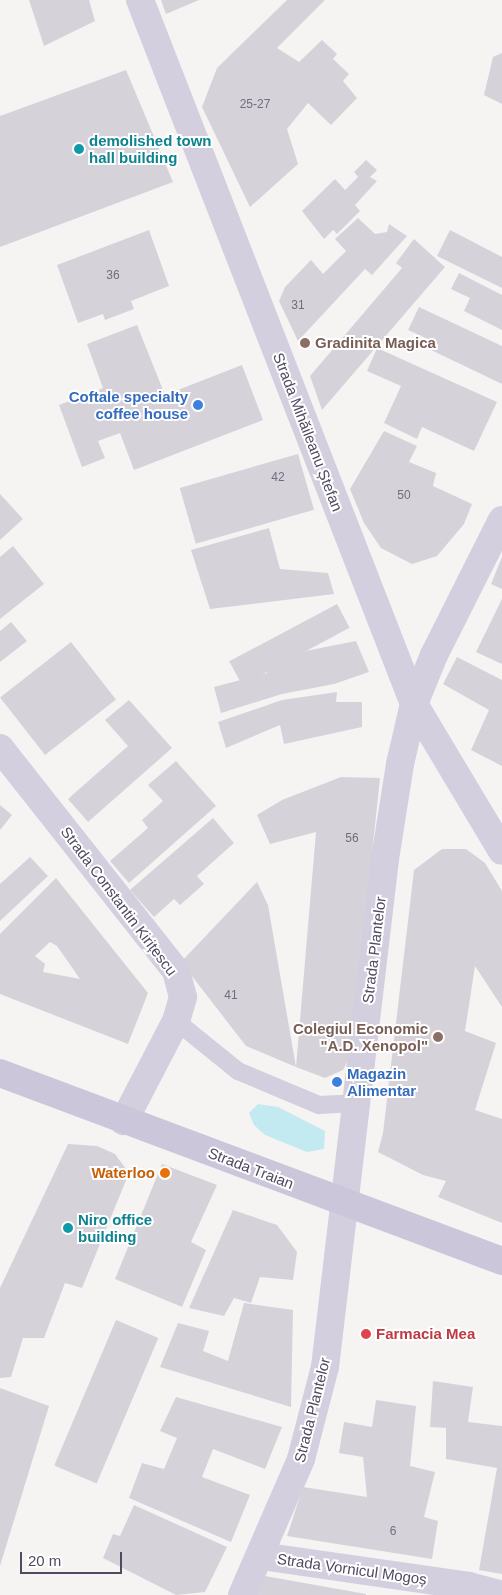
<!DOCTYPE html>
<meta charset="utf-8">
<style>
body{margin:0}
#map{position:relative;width:502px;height:1595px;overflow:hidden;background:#f5f4f3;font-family:Arial,sans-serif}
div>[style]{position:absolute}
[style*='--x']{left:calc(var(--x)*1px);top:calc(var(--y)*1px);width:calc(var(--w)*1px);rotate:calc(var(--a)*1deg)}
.green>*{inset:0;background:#c3e9f1}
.building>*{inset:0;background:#d6d2da;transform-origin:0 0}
.lane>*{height:18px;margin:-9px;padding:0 9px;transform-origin:9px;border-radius:9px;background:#d4cfdf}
.street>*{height:28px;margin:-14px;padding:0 14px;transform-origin:14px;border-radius:14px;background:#d4cfdf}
.secondary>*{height:28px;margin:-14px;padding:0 14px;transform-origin:14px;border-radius:14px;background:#ccc6db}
.dots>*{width:14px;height:14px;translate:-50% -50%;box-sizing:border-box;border:2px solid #fff;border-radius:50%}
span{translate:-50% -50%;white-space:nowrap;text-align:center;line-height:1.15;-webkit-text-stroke:4px #fff;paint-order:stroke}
.number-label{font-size:12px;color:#726c7f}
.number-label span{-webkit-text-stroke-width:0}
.culture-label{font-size:15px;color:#0d838f;font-weight:700}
.left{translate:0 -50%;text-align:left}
.education-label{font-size:15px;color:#785e54;font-weight:700}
.right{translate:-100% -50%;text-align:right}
.shop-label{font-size:15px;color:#366cbe;font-weight:700}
.street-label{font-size:15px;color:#504a61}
.food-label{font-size:15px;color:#c56008;font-weight:700}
.health-label{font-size:15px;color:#be3a42;font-weight:700}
.scale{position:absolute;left:20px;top:1552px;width:102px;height:22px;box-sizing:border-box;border:2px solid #504a61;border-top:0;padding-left:6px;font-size:15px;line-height:18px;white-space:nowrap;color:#504a61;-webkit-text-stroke:4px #fff;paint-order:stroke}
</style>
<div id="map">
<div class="green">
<div style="clip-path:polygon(258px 1104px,278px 1107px,325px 1131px,324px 1149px,307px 1152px,265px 1135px,254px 1125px,249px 1113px)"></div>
</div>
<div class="building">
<div style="clip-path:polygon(29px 0,89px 0,95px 21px,44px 46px)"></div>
<div style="clip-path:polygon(161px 0,199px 0,166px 14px)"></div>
<div style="clip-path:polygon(287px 0,325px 0,277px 48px,299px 62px,322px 40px,337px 54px,333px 59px,349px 74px,343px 81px,357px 98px,331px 125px,308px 103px,287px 129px,298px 164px,250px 207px,202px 107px,217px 68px)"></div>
<div style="clip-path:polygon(502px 53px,502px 104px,484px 95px,493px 57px)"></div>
<div style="clip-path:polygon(126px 70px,173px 182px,0 247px,0 116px)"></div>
<div style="clip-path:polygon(366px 160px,377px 170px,370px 177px,377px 181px,355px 205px,360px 211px,337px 234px,333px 230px,324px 239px,302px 211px,335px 179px,345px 190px,358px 177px,354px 172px)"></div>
<div style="clip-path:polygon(358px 218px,375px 234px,387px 232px,389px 224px,407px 236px,372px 275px,365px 269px,298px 341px,279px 301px,285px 287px,311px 260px,323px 274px,346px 251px,335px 239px)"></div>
<div style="clip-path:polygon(149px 230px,169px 286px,131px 301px,134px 309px,105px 320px,103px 314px,78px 323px,57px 265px)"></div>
<div style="clip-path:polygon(450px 230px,502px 257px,502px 288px,437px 256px)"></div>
<div style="clip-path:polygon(414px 239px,445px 267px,322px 410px,310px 376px,402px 268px,396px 263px)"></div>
<div style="clip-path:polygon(459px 273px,502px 295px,502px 330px,464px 311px,470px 298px,451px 289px)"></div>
<div style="clip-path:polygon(419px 307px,502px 346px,502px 384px,429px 349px,432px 341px,408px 330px)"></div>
<div style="clip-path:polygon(137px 325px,165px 395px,242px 365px,263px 420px,134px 470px,120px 433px,98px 441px,105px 458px,82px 467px,59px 405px,103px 388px,87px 344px)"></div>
<div style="clip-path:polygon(377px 348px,497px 402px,474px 451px,422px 427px,417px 439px,384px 423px,401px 386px,367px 371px)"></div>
<div style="clip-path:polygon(384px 431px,417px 446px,409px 462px,436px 473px,433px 486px,472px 504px,464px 524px,437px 556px,412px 564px,381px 548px,364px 523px,350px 489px)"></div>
<div style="left:298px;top:454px;width:58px;height:123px;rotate:74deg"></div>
<div style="clip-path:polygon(0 494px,23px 519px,0 540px)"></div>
<div style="clip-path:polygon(269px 528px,280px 569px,328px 573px,334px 594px,210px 609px,191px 550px)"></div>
<div style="clip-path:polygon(13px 546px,44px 584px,0 619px,0 557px)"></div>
<div style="clip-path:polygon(502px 557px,502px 589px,491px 584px)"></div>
<div style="clip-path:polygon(502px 599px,502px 664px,476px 652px)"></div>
<div style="left:337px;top:604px;width:27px;height:122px;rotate:62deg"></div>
<div style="clip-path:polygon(11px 622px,27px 641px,0 662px,0 631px)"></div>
<div style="clip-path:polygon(356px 641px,369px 672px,334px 684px,282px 694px,221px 713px,214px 687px,267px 673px,265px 659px)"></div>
<div style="left:71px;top:642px;width:73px;height:90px;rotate:52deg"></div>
<div style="clip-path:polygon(457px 657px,502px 680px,502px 766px,471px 750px,489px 710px,443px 684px)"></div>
<div style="clip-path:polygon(337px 692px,336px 702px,362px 702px,362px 727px,284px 744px,280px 725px,226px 748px,218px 722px,282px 700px)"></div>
<div style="clip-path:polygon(129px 700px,172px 748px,88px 822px,68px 799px,128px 746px,105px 720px)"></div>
<div style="clip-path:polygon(176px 761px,216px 806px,129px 883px,110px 861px,148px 828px,142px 820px,163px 801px,148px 785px)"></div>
<div style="clip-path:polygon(341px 777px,380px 778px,351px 1054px,343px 1070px,325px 1078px,296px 1067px,316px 832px,270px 844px,257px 815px,282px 800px)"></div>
<div style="clip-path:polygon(0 805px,12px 815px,0 830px)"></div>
<div style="clip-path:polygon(213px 818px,234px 843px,197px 876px,204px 884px,180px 905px,174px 899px,154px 917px,130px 890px)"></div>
<div style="clip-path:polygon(442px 849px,466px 849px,485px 863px,502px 891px,502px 1007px,475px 966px,465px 1031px,496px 1043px,475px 1110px,502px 1119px,502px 1223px,438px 1197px,446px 1181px,423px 1175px,378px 1152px,383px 1133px,414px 870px)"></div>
<div style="clip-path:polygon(30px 857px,48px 876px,0 921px,0 884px)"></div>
<div style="clip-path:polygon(evenodd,56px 878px,148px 993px,128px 1044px,0 994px,0 934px,56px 878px,50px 942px,57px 946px,80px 979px,43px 972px,45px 964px,35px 956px,50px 942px)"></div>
<div style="clip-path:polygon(257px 882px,268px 905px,296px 1067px,246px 1046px,181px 962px)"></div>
<div style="clip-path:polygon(68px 1144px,97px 1146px,115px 1154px,129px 1173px,82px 1288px,65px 1283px,44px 1338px,23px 1338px,11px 1377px,0 1378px,0 1288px)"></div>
<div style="clip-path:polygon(162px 1164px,217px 1185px,191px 1242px,206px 1250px,182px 1307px,115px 1279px)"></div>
<div style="clip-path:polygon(233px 1210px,277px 1225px,297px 1252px,293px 1280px,260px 1277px,251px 1303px,234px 1298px,224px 1316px,189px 1308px)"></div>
<div style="clip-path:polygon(244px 1303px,293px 1310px,291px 1407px,160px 1367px,178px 1323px,209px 1331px,203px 1351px,228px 1361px)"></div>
<div style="left:116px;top:1320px;width:46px;height:158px;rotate:23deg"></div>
<div style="clip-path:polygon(433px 1381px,473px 1387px,468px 1422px,502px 1426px,502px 1574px,479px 1570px,497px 1468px,446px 1459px,446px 1428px,430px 1427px)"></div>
<div style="clip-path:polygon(0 1388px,49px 1406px,0 1566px)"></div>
<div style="clip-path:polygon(176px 1397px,282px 1427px,265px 1469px,213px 1449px,202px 1477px,250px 1495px,231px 1542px,129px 1498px,142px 1463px,164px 1469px,177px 1438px,160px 1431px)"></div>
<div style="clip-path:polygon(376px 1400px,416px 1406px,410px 1466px,435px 1472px,424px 1517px,438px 1521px,432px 1559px,287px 1536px,303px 1487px,367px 1497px,363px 1457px,339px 1453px,344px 1422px,372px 1427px)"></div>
<div style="clip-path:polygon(134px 1505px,227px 1547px,205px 1592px,176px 1595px,103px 1558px,113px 1534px,120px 1536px)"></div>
<div style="clip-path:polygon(265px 1576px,366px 1594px,366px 1595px,256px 1595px)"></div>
</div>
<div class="lane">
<div style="--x:176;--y:1021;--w:80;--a:38.9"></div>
<div style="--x:238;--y:1071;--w:88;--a:22.8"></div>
<div style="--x:319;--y:1105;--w:36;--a:-3"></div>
</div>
<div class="street">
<div style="--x:140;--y:0;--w:755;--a:68.73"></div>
<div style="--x:414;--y:704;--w:171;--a:59.1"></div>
<div style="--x:0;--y:748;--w:284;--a:51.7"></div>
<div style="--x:176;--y:971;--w:27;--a:75"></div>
<div style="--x:183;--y:997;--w:25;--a:106"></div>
<div style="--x:176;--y:1021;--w:113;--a:117.5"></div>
<div style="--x:261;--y:1556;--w:210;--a:8.2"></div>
<div style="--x:469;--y:1586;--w:34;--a:15"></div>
<div style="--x:242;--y:1595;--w:148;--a:-66.5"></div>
<div style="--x:301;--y:1459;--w:95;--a:-75.4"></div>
<div style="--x:325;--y:1367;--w:512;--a:-83.26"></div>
<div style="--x:385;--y:859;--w:96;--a:-81"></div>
<div style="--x:400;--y:764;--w:62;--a:-76.9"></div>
<div style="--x:414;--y:704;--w:53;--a:-67.8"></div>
<div style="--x:434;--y:655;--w:151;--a:-63.3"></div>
</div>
<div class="secondary">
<div style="--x:0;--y:1073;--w:536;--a:20.53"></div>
</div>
<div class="dots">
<div style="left:79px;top:149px;background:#0f9aa8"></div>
<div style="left:305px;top:343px;background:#8d6e63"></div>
<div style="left:198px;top:405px;background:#3f7fe0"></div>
<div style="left:438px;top:1037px;background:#8d6e63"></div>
<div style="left:337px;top:1082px;background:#3f7fe0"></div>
<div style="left:165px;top:1173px;background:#e8710a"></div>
<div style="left:68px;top:1228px;background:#0f9aa8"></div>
<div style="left:366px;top:1334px;background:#e0444e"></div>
</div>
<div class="number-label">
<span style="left:255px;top:105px">25-27</span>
<span style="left:113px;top:276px">36</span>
<span style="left:298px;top:306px">31</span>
<span style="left:278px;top:478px">42</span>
<span style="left:404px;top:496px">50</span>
<span style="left:352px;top:839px">56</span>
<span style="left:231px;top:996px">41</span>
<span style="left:393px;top:1532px">6</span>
</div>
<div class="culture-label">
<span class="left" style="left:89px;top:149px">demolished town<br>hall building</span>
<span class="left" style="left:78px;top:1228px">Niro office<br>building</span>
</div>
<div class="education-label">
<span class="left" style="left:315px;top:343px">Gradinita Magica</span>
<span class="right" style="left:428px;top:1037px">Colegiul Economic<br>"A.D. Xenopol"</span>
</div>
<div class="shop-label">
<span class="right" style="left:188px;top:405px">Coftale specialty<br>coffee house</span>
<span class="left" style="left:347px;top:1082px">Magazin<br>Alimentar</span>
</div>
<div class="street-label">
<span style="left:308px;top:432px;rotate:69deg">Strada Mihăileanu Ștefan</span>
<span style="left:119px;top:901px;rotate:53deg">Strada Constantin Kirițescu</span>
<span style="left:374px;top:950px;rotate:-83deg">Strada Plantelor</span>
<span style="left:251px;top:1168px;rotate:21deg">Strada Traian</span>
<span style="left:312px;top:1410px;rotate:-76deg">Strada Plantelor</span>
<span style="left:352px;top:1569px;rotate:8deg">Strada Vornicul Mogoș</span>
</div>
<div class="food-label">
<span class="right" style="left:155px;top:1173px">Waterloo</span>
</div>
<div class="health-label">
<span class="left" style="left:376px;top:1334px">Farmacia Mea</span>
</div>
<div class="scale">20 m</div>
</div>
